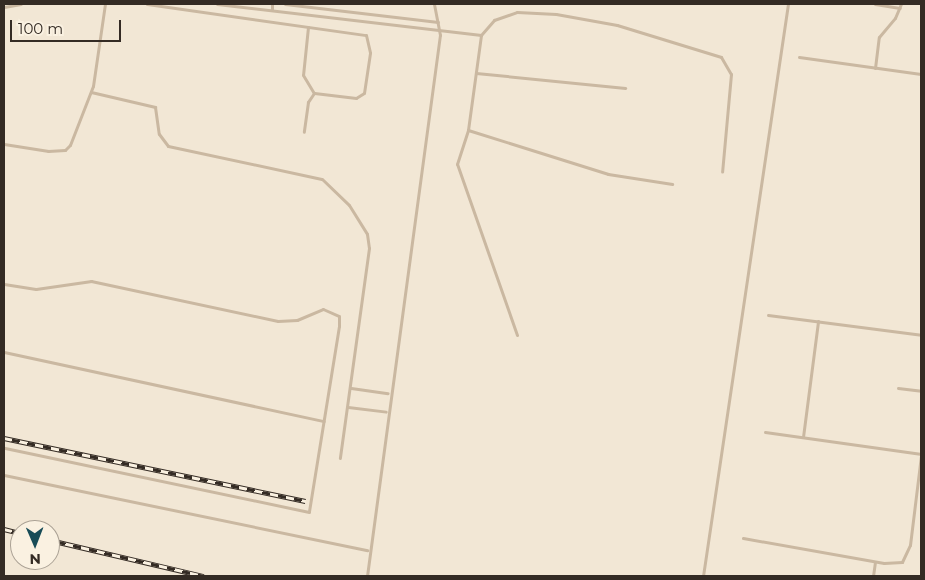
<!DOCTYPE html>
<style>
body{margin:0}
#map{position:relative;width:925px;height:580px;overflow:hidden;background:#f2e7d5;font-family:Montserrat,sans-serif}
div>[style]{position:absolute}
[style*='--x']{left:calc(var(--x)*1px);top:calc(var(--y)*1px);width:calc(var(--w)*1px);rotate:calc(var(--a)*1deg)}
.service>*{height:3px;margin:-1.5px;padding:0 1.5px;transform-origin:1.5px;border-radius:1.5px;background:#cab8a1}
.rail>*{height:4.5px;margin-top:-2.25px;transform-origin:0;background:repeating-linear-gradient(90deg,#faf1e1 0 8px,#342b24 0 16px);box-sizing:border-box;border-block:1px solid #342b24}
span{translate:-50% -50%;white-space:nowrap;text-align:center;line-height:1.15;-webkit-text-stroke:4px #faf1e1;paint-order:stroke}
.frame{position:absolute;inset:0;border:5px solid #342b24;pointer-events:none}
.north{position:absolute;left:10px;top:520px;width:50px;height:50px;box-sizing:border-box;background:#faf1e1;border:1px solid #aba295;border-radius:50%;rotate:179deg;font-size:14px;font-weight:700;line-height:20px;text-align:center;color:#342b24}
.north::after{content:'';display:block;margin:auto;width:18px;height:22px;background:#184c57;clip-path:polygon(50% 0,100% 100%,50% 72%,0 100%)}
.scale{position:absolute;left:10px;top:20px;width:111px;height:22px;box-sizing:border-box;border:2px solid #342b24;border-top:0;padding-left:6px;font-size:15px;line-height:18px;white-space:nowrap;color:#342b24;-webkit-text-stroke:4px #faf1e1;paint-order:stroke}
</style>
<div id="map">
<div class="service">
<div style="--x:147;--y:4;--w:221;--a:8.1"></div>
<div style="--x:366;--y:35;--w:18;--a:77"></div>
<div style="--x:370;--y:53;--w:40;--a:98.5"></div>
<div style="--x:364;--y:93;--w:9;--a:148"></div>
<div style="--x:356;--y:98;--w:42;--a:-173.2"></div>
<div style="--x:314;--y:93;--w:11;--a:124"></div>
<div style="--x:308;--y:102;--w:30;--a:98"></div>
<div style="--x:217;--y:4;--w:266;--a:6.7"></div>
<div style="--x:285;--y:4;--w:154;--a:6.7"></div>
<div style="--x:875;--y:4;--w:25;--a:9"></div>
<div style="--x:4;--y:7;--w:17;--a:-10"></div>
<div style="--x:272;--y:10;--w:6;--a:-90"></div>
<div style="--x:308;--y:27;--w:48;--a:95.9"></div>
<div style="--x:303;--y:75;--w:21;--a:59"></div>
<div style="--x:799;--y:57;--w:123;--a:7.9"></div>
<div style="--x:875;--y:68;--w:31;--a:-83"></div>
<div style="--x:879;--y:37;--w:25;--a:-50"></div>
<div style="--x:895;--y:18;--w:15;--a:-67"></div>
<div style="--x:476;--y:73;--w:150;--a:5.7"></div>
<div style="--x:91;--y:92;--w:66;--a:13.2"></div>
<div style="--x:155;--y:107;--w:27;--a:82"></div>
<div style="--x:159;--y:134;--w:15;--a:53"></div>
<div style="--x:168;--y:146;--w:157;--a:12.1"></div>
<div style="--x:322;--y:179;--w:37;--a:44"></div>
<div style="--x:349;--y:205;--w:34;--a:58"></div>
<div style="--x:367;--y:234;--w:14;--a:82"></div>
<div style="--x:369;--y:248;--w:212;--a:97.9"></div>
<div style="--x:468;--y:130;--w:147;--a:17.4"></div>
<div style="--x:608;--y:174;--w:65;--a:8.9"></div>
<div style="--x:4;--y:144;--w:45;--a:9"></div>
<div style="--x:48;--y:151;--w:17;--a:-3"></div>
<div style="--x:65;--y:150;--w:7;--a:-45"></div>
<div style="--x:70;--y:145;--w:63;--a:-68.7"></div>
<div style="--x:93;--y:86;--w:83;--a:-81.7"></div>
<div style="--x:4;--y:284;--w:32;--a:9"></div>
<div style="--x:36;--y:289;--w:56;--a:-8.3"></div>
<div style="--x:91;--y:281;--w:191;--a:12.1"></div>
<div style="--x:278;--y:321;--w:19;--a:-3"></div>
<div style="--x:297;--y:320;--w:28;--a:-23"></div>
<div style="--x:323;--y:309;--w:17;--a:24"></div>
<div style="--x:339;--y:316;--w:10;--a:90"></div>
<div style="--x:339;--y:326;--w:188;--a:99.2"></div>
<div style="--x:309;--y:512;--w:312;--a:-168.1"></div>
<div style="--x:768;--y:315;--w:154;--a:7.4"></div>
<div style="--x:517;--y:335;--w:181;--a:-109.3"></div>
<div style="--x:457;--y:164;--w:36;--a:-72"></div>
<div style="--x:468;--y:130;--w:96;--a:-82.2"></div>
<div style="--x:481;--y:35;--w:20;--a:-49"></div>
<div style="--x:494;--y:20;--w:24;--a:-19"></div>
<div style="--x:517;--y:12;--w:39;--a:3"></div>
<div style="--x:556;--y:14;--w:62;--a:10.2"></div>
<div style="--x:617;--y:25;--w:109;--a:17.1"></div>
<div style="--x:721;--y:57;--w:20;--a:60"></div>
<div style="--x:731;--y:74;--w:98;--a:95.2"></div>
<div style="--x:4;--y:352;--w:327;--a:12.2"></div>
<div style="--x:351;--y:388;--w:37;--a:8"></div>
<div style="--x:898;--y:388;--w:23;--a:7"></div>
<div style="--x:348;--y:407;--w:38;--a:7"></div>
<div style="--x:765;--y:432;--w:158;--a:8"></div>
<div style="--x:803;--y:437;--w:117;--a:-82.6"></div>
<div style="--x:4;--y:475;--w:371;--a:11.7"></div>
<div style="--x:743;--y:538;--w:143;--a:10.1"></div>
<div style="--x:884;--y:563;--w:18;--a:-3"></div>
<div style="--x:902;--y:562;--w:19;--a:-65"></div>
<div style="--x:910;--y:545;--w:91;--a:-83"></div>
<div style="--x:367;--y:576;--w:546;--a:-82.32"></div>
<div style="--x:440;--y:35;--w:32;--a:-101"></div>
<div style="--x:703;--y:576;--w:578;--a:-81.55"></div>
<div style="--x:873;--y:576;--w:14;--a:-82"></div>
</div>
<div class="rail">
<div style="--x:4;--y:438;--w:308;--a:11.8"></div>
<div style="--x:4;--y:529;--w:16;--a:14"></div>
<div style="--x:50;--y:540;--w:158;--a:13.2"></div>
</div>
<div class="frame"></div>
<div class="north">N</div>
<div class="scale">100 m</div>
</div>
